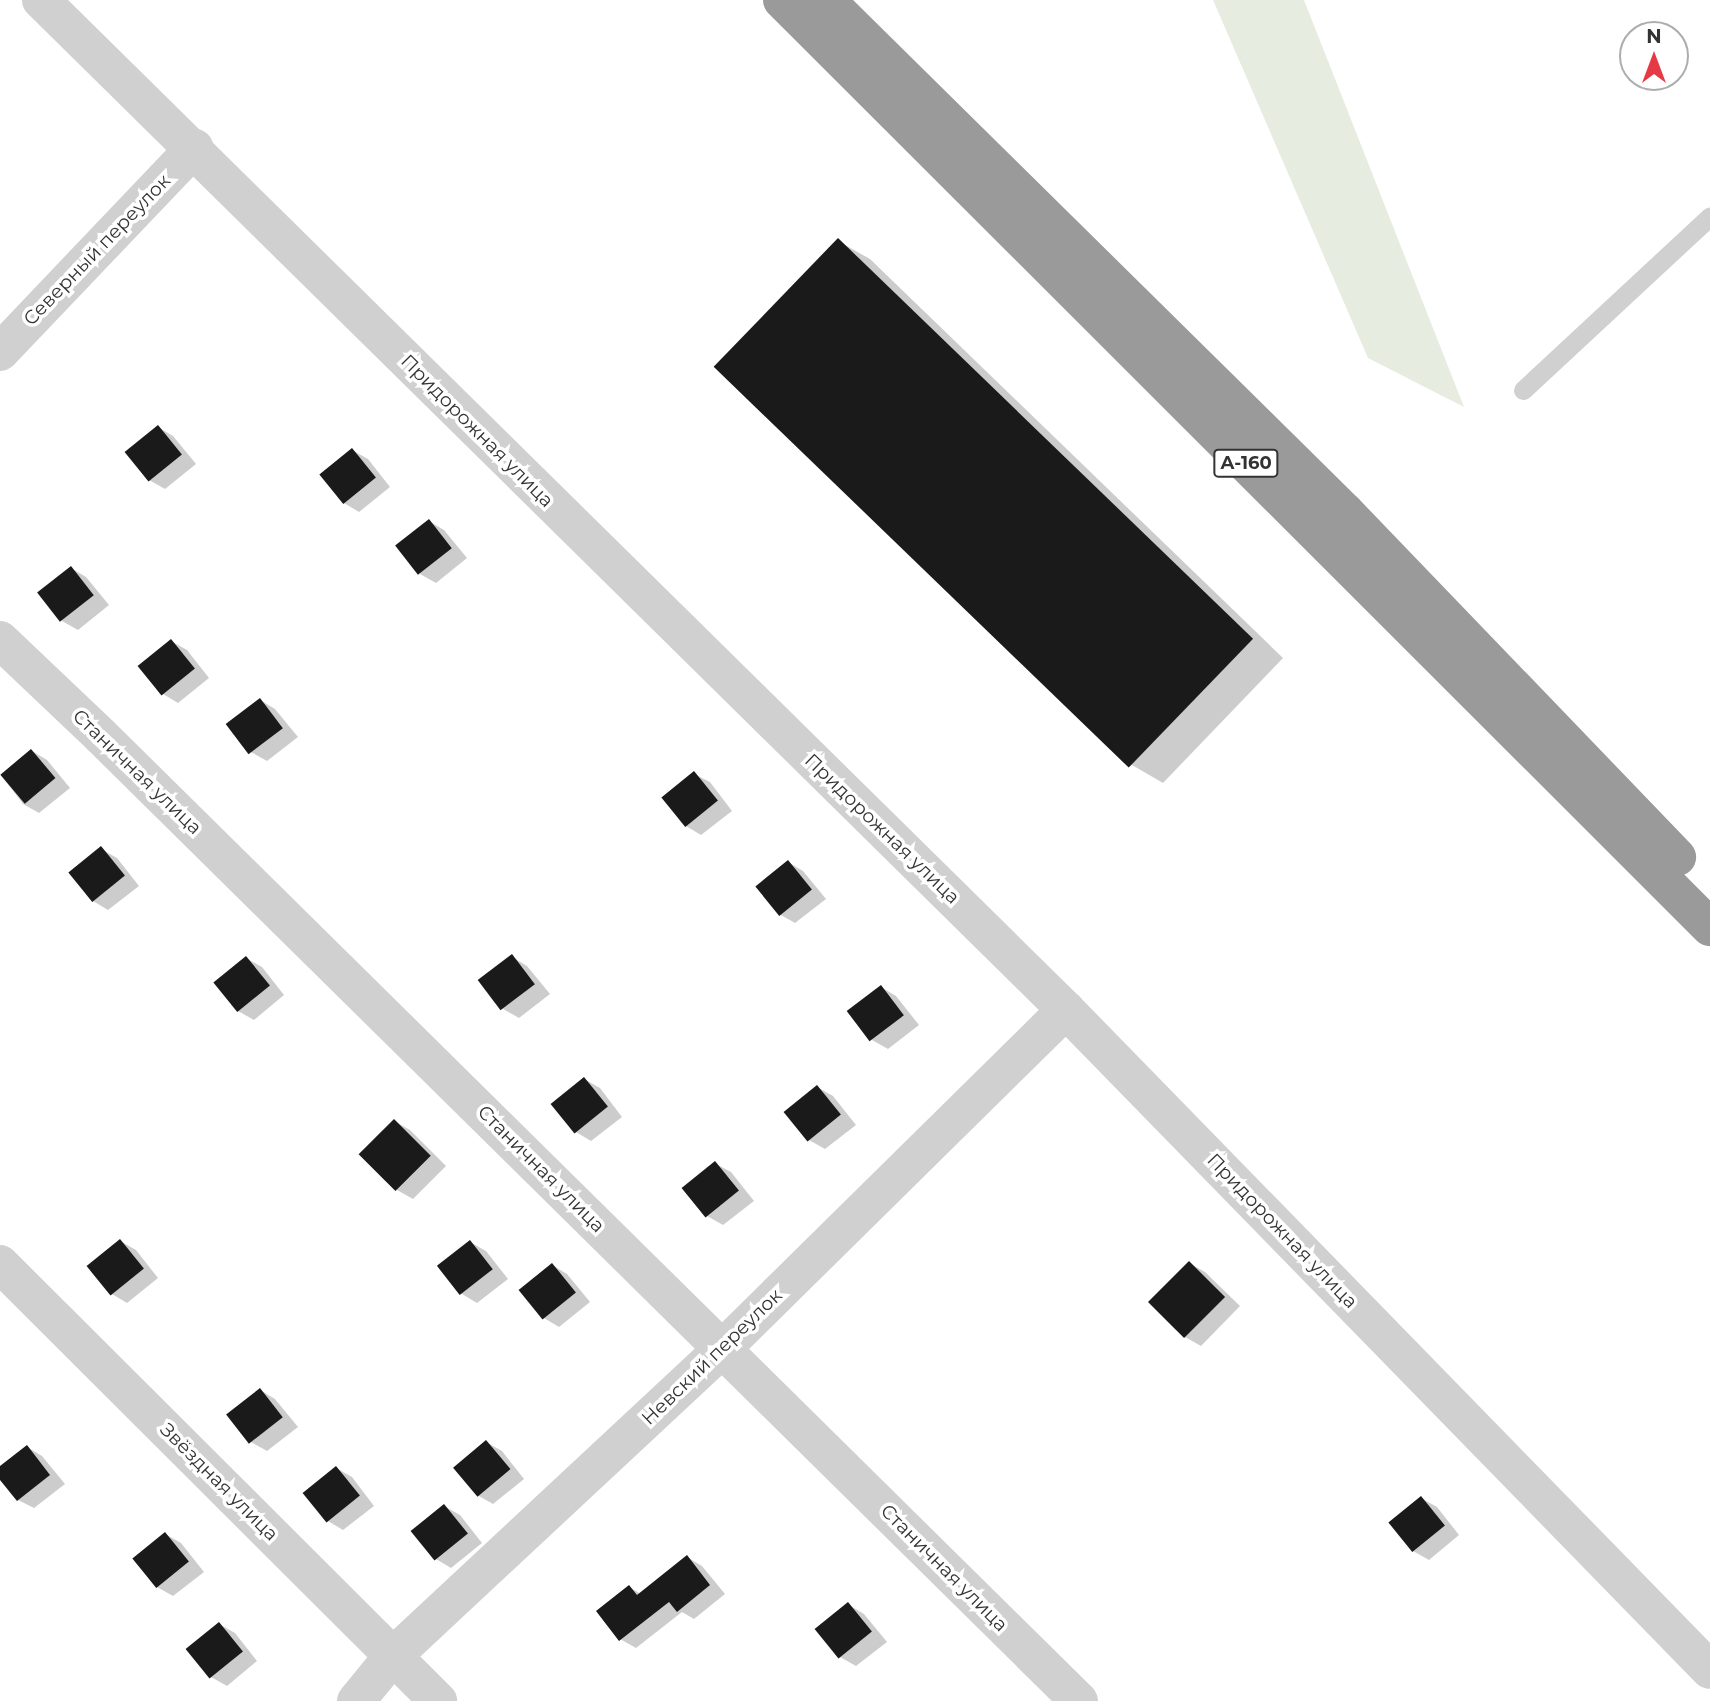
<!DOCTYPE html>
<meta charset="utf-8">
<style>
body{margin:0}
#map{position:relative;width:1710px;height:1701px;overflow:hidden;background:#fff;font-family:Montserrat,sans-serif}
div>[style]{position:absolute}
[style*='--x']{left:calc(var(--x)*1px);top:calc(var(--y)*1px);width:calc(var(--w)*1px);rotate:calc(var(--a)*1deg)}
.green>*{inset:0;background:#e6ecdf}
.shadow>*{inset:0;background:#0003}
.building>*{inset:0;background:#1a1a1a;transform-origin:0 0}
.lane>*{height:19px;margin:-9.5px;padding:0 9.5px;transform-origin:9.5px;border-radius:9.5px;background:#d0d0d0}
.street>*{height:38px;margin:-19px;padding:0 19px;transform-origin:19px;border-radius:19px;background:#d0d0d0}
.highway>*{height:38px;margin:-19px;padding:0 19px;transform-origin:19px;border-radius:19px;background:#9a9a9a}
span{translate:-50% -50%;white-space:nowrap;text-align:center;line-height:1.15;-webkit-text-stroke:7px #fff;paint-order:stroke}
.shield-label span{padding:2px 5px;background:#fff;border:2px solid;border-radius:5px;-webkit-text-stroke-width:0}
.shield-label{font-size:18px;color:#333;font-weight:700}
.street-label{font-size:19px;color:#333}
.north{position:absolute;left:1619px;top:21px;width:70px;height:70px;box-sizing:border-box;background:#fff;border:2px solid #adadad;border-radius:50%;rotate:0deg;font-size:19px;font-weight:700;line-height:28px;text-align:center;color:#333}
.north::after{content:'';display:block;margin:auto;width:24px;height:32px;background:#e63946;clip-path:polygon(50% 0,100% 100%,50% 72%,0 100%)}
</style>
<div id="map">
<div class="green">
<div style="clip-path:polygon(1213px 0,1304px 0,1464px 407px,1368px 358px)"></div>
</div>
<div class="shadow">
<div style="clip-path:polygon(838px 241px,870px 259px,1283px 658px,1163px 783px,1132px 765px)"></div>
<div style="clip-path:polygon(158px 427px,173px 436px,196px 464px,165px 489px,149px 480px,127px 452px)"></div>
<div style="clip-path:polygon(352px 450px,368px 459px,390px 487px,359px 512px,344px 503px)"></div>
<div style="clip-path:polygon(429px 521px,444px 530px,467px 558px,436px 583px,420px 574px)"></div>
<div style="clip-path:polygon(71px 568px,86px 577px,109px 605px,78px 630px,62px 621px)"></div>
<div style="clip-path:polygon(171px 641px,187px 650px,209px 678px,178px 703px,163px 694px,140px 666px)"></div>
<div style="clip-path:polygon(260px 700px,275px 709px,298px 737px,267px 761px,251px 752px)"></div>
<div style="clip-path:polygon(32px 751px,47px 760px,70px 788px,39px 813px,23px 804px,1px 775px)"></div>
<div style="clip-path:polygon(694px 774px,710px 782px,732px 811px,701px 835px,686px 826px)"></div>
<div style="clip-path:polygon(101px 849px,117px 858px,139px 886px,108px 910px,93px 901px)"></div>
<div style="clip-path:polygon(788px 862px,803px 871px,826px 899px,795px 923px,779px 914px)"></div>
<div style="clip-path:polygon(512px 957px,527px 966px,550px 994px,519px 1018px,503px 1009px)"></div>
<div style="clip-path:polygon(246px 958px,262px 967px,284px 995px,254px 1020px,238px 1011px)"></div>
<div style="clip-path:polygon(881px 987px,896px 996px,919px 1025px,888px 1049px,872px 1040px)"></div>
<div style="clip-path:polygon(584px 1079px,600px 1088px,622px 1117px,591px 1141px,576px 1132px)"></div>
<div style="clip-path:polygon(817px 1087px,833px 1096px,856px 1125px,825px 1149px,809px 1140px)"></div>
<div style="clip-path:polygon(394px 1121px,410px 1130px,446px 1166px,413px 1199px,397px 1190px)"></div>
<div style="clip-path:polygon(716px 1164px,731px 1172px,754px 1201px,723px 1225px,707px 1216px)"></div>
<div style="clip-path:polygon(120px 1241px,136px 1250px,158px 1278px,127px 1303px,112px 1294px)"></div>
<div style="clip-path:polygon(470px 1242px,486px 1251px,508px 1279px,477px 1303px,462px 1294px,439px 1266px)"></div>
<div style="clip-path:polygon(1189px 1263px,1205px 1272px,1240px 1306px,1201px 1346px,1185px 1337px)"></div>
<div style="clip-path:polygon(552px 1265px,567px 1274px,590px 1302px,559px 1327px,544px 1318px)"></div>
<div style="clip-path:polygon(260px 1390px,275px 1399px,298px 1427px,267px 1451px,251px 1442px,229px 1414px)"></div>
<div style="clip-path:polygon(486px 1442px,502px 1451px,524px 1479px,493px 1504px,477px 1495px)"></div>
<div style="clip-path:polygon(27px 1447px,42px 1456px,65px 1484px,34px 1508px,18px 1500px,0 1477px,0 1468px)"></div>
<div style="clip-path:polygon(336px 1468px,352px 1477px,374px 1506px,343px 1530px,328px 1521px)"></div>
<div style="clip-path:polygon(1421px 1498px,1437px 1507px,1459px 1535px,1429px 1560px,1413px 1551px)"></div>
<div style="clip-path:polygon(444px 1506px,460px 1515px,482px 1543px,451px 1568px,436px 1559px)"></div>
<div style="clip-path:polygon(165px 1534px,181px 1543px,204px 1572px,173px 1596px,157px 1587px)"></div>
<div style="clip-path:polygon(687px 1557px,702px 1566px,725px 1594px,694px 1619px,682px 1612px,636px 1648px,620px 1639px,629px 1587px,641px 1594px)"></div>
<div style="clip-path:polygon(849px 1605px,864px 1614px,887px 1642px,856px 1666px,840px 1657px)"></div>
<div style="clip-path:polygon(219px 1624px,235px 1633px,257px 1661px,227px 1686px,211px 1677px)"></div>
</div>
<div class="building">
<div style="left:838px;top:238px;width:577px;height:179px;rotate:44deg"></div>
<div style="left:158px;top:425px;width:38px;height:43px;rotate:51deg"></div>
<div style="left:352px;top:448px;width:38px;height:42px;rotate:51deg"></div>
<div style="left:429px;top:519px;width:37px;height:43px;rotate:52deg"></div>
<div style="left:71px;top:566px;width:37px;height:43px;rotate:52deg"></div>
<div style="left:171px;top:639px;width:38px;height:43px;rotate:51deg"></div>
<div style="left:260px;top:698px;width:38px;height:43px;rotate:53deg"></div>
<div style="left:31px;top:749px;width:38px;height:40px;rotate:50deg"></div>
<div style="left:694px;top:771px;width:38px;height:42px;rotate:51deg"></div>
<div style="left:101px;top:846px;width:38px;height:42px;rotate:51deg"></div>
<div style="left:788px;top:860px;width:38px;height:42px;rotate:51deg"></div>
<div style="left:512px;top:954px;width:38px;height:43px;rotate:53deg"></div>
<div style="left:246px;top:956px;width:38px;height:42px;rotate:51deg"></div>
<div style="left:881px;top:985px;width:38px;height:43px;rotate:53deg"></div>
<div style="left:584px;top:1077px;width:38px;height:43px;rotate:51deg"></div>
<div style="left:817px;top:1085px;width:38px;height:43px;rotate:51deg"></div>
<div style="left:394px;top:1119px;width:52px;height:50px;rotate:45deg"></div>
<div style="left:715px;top:1161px;width:38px;height:43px;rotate:51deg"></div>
<div style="left:120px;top:1239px;width:38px;height:43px;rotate:51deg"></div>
<div style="left:470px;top:1240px;width:37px;height:42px;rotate:52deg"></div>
<div style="left:1189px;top:1261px;width:51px;height:58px;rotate:45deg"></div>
<div style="left:552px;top:1263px;width:38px;height:43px;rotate:51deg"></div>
<div style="left:260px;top:1388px;width:37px;height:43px;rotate:52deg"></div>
<div style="left:486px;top:1440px;width:38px;height:43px;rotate:50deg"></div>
<div style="clip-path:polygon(27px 1445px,50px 1475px,17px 1501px,0 1480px,0 1466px)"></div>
<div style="left:336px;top:1466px;width:38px;height:43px;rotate:51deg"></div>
<div style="left:1421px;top:1496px;width:38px;height:42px;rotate:51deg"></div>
<div style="left:444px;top:1504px;width:38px;height:43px;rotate:51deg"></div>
<div style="left:165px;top:1532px;width:38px;height:42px;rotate:51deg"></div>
<div style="clip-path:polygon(687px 1555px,710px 1585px,677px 1612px,669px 1602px,619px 1641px,596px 1611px,629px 1585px,637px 1595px)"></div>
<div style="left:848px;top:1602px;width:38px;height:43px;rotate:51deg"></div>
<div style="left:219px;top:1622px;width:38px;height:43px;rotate:51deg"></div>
</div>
<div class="lane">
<div style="--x:1523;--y:390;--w:255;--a:-42.9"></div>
</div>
<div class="street">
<div style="--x:41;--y:0;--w:1439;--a:44.58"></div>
<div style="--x:1066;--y:1010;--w:922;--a:45.7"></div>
<div style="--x:0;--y:352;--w:282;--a:-46.4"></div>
<div style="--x:0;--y:640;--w:139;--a:43.5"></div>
<div style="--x:101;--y:736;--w:1374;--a:44.62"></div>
<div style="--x:0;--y:1264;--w:619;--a:44.93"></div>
<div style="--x:356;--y:1701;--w:58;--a:-50.6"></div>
<div style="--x:393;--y:1656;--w:450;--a:-43"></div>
<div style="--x:722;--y:1349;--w:483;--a:-44.6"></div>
</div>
<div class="highway">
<div style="--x:782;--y:0;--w:1312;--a:44.97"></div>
<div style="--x:826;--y:0;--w:729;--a:44.61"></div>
<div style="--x:1345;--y:512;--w:479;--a:46.1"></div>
</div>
<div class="shield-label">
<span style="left:1246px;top:463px">А-160</span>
</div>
<div class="street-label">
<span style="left:97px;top:250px;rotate:-46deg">Северный переулок</span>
<span style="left:477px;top:431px;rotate:45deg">Придорожная улица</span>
<span style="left:137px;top:772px;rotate:44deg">Станичная улица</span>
<span style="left:882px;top:829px;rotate:44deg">Придорожная улица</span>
<span style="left:541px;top:1169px;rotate:45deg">Станичная улица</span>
<span style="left:1282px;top:1231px;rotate:46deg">Придорожная улица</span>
<span style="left:712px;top:1357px;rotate:-44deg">Невский переулок</span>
<span style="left:219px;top:1482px;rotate:45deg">Звёздная улица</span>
<span style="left:944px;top:1568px;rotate:45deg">Станичная улица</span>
</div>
<div class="north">N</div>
</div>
